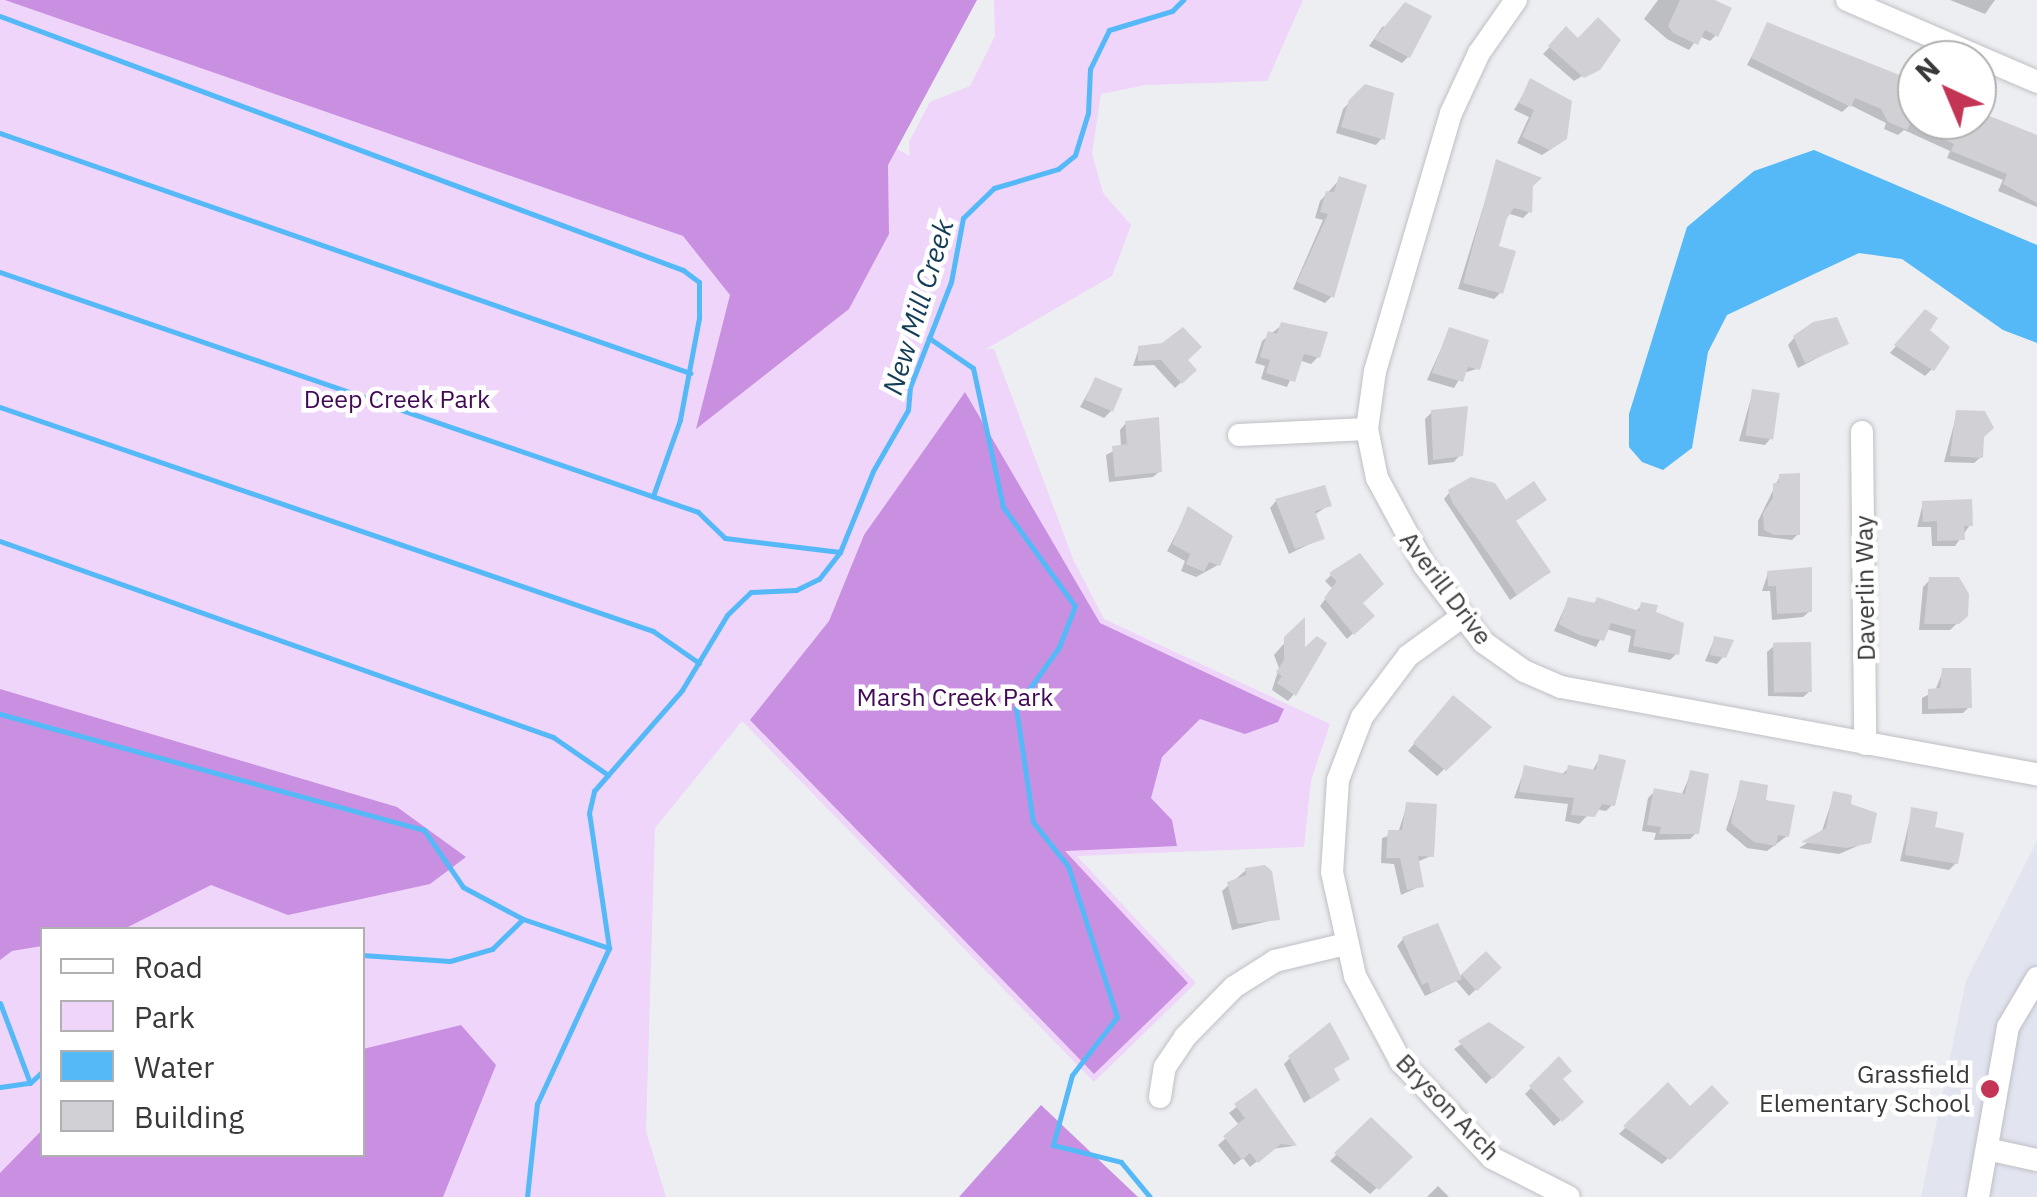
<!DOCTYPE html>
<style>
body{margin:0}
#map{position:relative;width:2037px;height:1197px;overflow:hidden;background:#edeef2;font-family:"IBM Plex Sans",sans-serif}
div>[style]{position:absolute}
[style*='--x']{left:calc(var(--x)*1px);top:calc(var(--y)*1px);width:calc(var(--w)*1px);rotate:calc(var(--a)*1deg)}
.built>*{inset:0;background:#e2e4f0}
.green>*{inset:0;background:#eed5f9}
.forest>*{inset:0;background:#c990e2}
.water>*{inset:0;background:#55b8f7}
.shadow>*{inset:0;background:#0003}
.stream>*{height:5px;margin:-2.5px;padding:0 2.5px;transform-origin:2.5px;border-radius:2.5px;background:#55b8f7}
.building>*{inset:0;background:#d1d0d5;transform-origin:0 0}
.roads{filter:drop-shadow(0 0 2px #bfc0c4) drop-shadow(0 0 2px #bfc0c4)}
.minor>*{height:22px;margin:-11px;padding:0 11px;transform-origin:11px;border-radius:11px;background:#fff}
.dots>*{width:28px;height:28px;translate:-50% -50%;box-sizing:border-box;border:5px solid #fff;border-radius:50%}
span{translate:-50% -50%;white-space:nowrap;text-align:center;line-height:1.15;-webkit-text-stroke:9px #fff;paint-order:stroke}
.park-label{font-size:25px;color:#420a55}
.street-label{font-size:25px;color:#39393b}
.poi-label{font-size:25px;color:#39393b}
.right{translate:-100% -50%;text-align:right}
.water-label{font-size:28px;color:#133d56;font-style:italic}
.legend{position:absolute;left:40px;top:927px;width:325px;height:230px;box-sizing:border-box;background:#fff;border:2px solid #b0b0b1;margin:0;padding:12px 18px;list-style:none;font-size:30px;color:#39393b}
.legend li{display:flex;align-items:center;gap:20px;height:50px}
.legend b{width:50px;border:2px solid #b0b0b1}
.north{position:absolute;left:1897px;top:40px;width:100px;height:100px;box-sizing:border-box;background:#fff;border:2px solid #b0b0b1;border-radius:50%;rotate:316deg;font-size:28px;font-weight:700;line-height:40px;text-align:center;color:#39393b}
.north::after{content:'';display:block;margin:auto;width:35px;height:45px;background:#c43455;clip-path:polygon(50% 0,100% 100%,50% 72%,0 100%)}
</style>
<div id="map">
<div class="built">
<div style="clip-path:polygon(2037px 841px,2037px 1197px,1921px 1197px,1966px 981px)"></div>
</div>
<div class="green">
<div style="clip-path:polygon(evenodd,0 0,849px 0,820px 108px,910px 156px,909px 142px,930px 102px,970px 86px,995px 36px,994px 0,1303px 0,1267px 81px,1146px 85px,1101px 94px,1092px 153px,1103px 193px,1131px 225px,1112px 276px,986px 349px,994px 349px,1073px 559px,1104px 619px,1330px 724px,1311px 780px,1304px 847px,1077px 856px,1196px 983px,1094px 1082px,742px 721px,655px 828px,646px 1131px,666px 1197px,0 1197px,0 0,42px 930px,362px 930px,362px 1154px,42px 1154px,42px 930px)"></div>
</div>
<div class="forest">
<div style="clip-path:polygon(5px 0,977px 0,888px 165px,889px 234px,849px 309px,696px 429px,730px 295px,683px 236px)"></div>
<div style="clip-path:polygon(965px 392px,1100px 623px,1284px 709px,1278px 722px,1245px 734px,1200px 719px,1162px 757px,1151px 798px,1172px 820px,1177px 846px,1065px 851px,1188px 983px,1094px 1074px,750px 720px,829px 621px,864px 535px)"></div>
<div style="clip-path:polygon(0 689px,397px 807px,466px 857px,430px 884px,288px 915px,211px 885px,124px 929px,42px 930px,42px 946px,12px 951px,0 960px)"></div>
<div style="clip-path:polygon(461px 1025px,496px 1065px,443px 1197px,0 1197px,0 1173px,42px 1130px,42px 1154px,362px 1154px,363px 1049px)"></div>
<div style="clip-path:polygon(1041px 1105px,1138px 1197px,959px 1197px)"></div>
</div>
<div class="water">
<div style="clip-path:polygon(1814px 150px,2037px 245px,2037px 343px,2003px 330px,1902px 259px,1859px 253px,1727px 315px,1708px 352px,1692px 448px,1663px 470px,1642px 462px,1629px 447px,1629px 414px,1687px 227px,1754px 171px)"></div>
</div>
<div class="shadow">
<div style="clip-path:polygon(1658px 0,1708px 0,1716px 35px,1710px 41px,1699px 36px,1689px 50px,1667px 39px,1644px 19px)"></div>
<div style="clip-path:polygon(1950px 0,1995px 0,1985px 14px)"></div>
<div style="clip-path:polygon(1768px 25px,1917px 88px,1917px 120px,1977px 120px,1977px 113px,2037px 138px,2037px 207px,1998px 191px,2003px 180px,1947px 158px,1950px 151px,1904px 130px,1898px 135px,1884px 129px,1886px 123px,1850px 105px,1842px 112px,1747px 65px)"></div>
<div style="clip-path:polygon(1383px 26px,1408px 57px,1402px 63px,1369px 46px)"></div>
<div style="clip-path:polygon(1566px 30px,1602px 64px,1574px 81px,1543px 54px)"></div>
<div style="clip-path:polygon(1531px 81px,1557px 145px,1542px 155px,1517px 143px,1529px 117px,1514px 110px)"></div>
<div style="clip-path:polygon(1365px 87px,1382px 138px,1376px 145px,1336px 133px,1343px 109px)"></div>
<div style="clip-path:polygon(1497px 162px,1530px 186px,1529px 212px,1523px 218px,1507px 213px,1496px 247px,1501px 292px,1494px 299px,1458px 289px)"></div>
<div style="clip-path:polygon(1340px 179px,1332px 296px,1325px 303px,1293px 289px,1323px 220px,1315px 218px,1320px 201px)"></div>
<div style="clip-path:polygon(1919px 319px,1927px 330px,1932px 369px,1925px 376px,1890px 353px)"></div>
<div style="clip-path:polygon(1282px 325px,1318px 357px,1311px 364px,1299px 360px,1287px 387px,1261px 379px,1265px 366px,1255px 363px,1262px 341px)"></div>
<div style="clip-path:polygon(1450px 329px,1477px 369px,1463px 373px,1454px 388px,1427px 380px)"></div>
<div style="clip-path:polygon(1794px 338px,1846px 343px,1798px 368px,1788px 345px)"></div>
<div style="clip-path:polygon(1139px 348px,1185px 360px,1194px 370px,1175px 388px,1154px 365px,1133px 366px)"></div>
<div style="clip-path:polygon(1095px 380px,1111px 411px,1104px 418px,1080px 407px)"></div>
<div style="clip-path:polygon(1753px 391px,1771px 438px,1765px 445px,1739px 441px)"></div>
<div style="clip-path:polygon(1432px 412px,1460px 455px,1454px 462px,1428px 465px,1425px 419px)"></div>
<div style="clip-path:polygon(1957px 413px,1981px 457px,1974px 463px,1944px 462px)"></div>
<div style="clip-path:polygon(1126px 423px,1160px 471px,1153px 477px,1109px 482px,1106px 455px,1121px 447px,1120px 430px)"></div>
<div style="clip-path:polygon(1780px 476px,1798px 534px,1792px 540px,1758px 536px,1758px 521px)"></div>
<div style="clip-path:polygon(1450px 492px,1505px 504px,1541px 578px,1510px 600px,1444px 499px)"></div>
<div style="clip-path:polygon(1276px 501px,1329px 505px,1314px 515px,1322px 538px,1289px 554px,1270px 508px)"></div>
<div style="clip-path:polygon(1923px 503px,1970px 525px,1955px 546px,1932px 546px,1931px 527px,1917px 527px)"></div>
<div style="clip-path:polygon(1189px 509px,1218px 565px,1196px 577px,1181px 571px,1185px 561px,1167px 551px)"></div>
<div style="clip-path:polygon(1768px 573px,1810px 611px,1803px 617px,1772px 620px,1770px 591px,1762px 591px)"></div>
<div style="clip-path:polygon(1331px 575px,1371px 616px,1347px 639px,1320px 606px,1333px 589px,1325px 581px)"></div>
<div style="clip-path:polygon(1930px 580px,1966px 615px,1950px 630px,1919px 630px,1923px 587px)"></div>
<div style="clip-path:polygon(1598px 599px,1635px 612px,1642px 605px,1676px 654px,1670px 660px,1628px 652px,1631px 636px,1606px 629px,1596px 647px,1554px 631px,1568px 600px,1592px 605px)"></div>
<div style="clip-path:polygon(1302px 623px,1294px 694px,1288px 701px,1272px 690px,1279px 668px,1274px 655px)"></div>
<div style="clip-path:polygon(1715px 638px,1723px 657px,1717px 664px,1705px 661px)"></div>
<div style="clip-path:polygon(1774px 646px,1810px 691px,1803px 697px,1768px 696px,1767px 652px)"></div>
<div style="clip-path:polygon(1943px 671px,1969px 707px,1963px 713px,1922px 714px,1922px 698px,1935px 691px)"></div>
<div style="clip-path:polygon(1447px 705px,1488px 727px,1437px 776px,1408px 751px)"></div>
<div style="clip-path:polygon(1600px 757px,1612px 805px,1606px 811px,1594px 809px,1579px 824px,1565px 821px,1568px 804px,1514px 798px,1525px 768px,1561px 775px,1569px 768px,1592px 772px)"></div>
<div style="clip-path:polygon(1691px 773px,1696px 833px,1690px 839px,1654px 840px,1656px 833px,1642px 831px,1648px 798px,1655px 791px,1681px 796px)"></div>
<div style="clip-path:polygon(1741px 783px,1787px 836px,1767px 851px,1747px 848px,1726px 830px)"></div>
<div style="clip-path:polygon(1834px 794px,1869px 841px,1839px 854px,1799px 848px,1821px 834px)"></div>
<div style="clip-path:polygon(1407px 805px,1431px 856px,1417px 862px,1421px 886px,1401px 895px,1394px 864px,1381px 863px,1382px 838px,1398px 833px)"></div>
<div style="clip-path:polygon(1912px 810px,1956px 863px,1949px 870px,1900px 861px)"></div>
<div style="clip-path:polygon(1246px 870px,1277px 919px,1232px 930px,1222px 891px)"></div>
<div style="clip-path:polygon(1403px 939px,1458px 978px,1486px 954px,1498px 968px,1469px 996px,1456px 981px,1425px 996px,1397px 946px)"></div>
<div style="clip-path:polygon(1489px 1025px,1521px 1047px,1486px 1084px,1454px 1049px)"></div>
<div style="clip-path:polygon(1290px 1058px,1332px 1070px,1337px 1080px,1304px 1103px,1284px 1064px)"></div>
<div style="clip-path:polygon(1559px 1060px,1560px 1079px,1581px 1102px,1554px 1126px,1525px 1094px)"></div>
<div style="clip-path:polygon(1668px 1086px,1690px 1109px,1726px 1103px,1662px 1164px,1619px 1134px)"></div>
<div style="clip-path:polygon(1255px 1092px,1293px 1146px,1272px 1149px,1250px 1167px,1243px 1158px,1234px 1165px,1218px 1145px,1240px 1126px,1229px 1113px)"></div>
<div style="clip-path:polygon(1371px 1120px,1410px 1157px,1370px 1194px,1330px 1161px)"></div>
<div style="clip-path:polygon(1438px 1186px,1449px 1197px,1427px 1197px)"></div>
</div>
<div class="stream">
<div style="--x:0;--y:16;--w:729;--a:20.4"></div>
<div style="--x:683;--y:270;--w:20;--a:37"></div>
<div style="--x:699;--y:282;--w:36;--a:90"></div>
<div style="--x:699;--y:318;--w:104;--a:100.6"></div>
<div style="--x:680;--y:420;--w:81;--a:109.6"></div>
<div style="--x:0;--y:133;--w:731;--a:19.18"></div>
<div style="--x:0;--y:272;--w:738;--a:18.97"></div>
<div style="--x:698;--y:512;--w:37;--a:44"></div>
<div style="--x:725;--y:538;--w:116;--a:6.9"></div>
<div style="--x:929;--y:338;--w:53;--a:34.3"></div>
<div style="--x:973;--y:368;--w:142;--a:77.8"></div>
<div style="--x:1003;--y:507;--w:122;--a:54"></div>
<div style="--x:1075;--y:606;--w:44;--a:111.3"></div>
<div style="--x:1059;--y:647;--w:75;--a:125.2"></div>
<div style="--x:1016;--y:708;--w:115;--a:81.5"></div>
<div style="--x:1033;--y:822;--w:56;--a:51.5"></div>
<div style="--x:1068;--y:866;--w:159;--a:72"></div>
<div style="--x:1117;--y:1017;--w:73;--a:127.8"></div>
<div style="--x:1072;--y:1075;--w:73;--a:105.2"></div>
<div style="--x:1053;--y:1145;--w:70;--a:14"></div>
<div style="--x:1121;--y:1162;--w:45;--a:50.4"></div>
<div style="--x:0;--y:407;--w:690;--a:18.93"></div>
<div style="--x:653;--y:631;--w:56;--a:34.8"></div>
<div style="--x:0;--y:541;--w:587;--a:19.52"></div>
<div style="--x:553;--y:737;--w:67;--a:34.6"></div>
<div style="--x:0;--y:714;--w:440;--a:15.3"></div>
<div style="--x:424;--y:830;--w:69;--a:55.6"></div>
<div style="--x:463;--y:887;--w:68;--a:28.1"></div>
<div style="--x:362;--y:955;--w:88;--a:3.9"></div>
<div style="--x:450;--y:961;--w:44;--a:-15.9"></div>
<div style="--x:492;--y:949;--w:43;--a:-44.1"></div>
<div style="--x:523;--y:919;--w:91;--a:18.6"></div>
<div style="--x:0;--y:1003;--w:85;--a:69.4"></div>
<div style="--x:0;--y:1087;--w:30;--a:-8"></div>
<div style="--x:30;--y:1083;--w:16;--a:-43"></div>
<div style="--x:527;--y:1197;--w:94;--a:-83.9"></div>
<div style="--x:537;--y:1104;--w:172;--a:-65.2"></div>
<div style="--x:609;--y:948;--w:136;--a:-98.4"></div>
<div style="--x:589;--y:813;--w:23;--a:-77"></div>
<div style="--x:594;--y:791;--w:134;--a:-48.9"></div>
<div style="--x:682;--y:690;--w:87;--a:-59"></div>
<div style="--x:727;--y:615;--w:33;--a:-44"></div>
<div style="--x:751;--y:592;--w:45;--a:-2.5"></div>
<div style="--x:796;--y:590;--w:25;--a:-26"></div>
<div style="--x:819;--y:579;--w:34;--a:-52"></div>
<div style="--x:840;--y:552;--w:87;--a:-67.8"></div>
<div style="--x:873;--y:471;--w:70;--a:-60.2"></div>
<div style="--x:908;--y:410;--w:23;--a:-85"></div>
<div style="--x:910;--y:387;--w:113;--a:-68.7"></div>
<div style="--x:951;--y:282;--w:65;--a:-79.4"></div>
<div style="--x:963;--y:218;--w:43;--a:-44.1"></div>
<div style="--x:994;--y:188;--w:67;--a:-16.5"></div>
<div style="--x:1058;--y:169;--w:22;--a:-39"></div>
<div style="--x:1075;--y:155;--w:44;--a:-72.8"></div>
<div style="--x:1088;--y:113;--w:44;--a:-87.4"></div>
<div style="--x:1090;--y:69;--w:43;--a:-64"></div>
<div style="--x:1109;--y:30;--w:66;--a:-16.8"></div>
<div style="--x:1172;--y:11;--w:16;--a:-45"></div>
</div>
<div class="building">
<div style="clip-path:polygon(1680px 0,1715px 0,1732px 8px,1718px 37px,1705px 30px,1698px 45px,1673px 33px,1668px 26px)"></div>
<div style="clip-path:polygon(1405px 2px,1432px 16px,1410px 58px,1374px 39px)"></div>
<div style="clip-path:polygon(1598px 17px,1621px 40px,1600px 70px,1584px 78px,1548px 46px,1566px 26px,1578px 38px)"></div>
<div style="clip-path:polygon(1767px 22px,1917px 82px,1917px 120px,1977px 120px,1977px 111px,2037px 135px,2037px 203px,2003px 184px,2007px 174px,1951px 151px,1954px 144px,1910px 124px,1907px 130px,1888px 122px,1881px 109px,1855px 98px,1851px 107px,1751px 58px)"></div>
<div style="clip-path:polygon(1530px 78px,1572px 101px,1567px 139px,1550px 150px,1522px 137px,1534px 110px,1519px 103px)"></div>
<div style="clip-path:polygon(1365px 84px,1394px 93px,1385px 140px,1341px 127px,1349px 100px)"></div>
<div style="clip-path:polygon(1496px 159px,1542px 178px,1533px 186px,1532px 213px,1514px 208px,1507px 218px,1499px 246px,1516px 251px,1503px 294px,1463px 283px)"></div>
<div style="clip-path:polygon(1339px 176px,1367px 185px,1334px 298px,1297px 282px,1328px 214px,1320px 212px,1326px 191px,1334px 192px)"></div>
<div style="clip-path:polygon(1925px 309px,1938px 318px,1930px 330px,1950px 347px,1934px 371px,1894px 345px)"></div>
<div style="clip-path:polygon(1837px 317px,1849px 344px,1805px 363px,1793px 336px,1813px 322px)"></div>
<div style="clip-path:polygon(1281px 322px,1328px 332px,1320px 358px,1304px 354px,1295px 382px,1266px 373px,1270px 360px,1260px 357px,1268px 331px,1277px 334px)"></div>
<div style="clip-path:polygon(1183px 327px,1202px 347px,1188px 360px,1197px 370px,1182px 384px,1161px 360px,1138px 361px,1138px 346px,1162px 343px)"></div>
<div style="clip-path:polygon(1449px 327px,1489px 340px,1480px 370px,1468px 367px,1463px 382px,1432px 373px)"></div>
<div style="left:1095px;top:377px;width:30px;height:25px;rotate:23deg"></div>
<div style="left:1752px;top:389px;width:28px;height:47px;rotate:8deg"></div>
<div style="clip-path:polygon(1468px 406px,1463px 456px,1433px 460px,1431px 410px)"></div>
<div style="clip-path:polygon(1956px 410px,1985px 411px,1994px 428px,1984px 437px,1983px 458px,1950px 456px)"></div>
<div style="clip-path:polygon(1159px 417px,1162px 472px,1115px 477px,1112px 446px,1127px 444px,1125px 421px)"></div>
<div style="clip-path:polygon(1800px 473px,1800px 535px,1774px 535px,1764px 530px,1763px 513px,1773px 498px,1773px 483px,1779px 483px,1779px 474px)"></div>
<div style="clip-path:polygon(1471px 477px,1495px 483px,1506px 500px,1534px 481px,1547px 500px,1516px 521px,1551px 572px,1517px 595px,1452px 502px,1448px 490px)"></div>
<div style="clip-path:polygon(1325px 485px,1332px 506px,1315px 511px,1325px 539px,1295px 549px,1275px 499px)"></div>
<div style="clip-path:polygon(1972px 499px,1973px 526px,1964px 526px,1965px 540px,1937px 541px,1937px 521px,1923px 522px,1922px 501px)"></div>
<div style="clip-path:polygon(1188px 506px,1233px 536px,1220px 566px,1209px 562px,1204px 572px,1186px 564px,1190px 554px,1172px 544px)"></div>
<div style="clip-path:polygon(1360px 553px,1384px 584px,1363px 603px,1375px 616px,1354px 635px,1324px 598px,1337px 581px,1329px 573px)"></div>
<div style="clip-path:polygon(1812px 567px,1812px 612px,1777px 614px,1776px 586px,1768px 586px,1767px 571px)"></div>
<div style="clip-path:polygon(1929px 577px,1959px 577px,1969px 594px,1968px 616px,1959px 624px,1924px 624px)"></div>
<div style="clip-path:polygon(1568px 597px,1595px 603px,1597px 597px,1639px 611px,1641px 602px,1658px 605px,1656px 612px,1684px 623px,1679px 655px,1633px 646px,1636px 630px,1611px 623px,1604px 641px,1579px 635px,1559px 624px)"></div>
<div style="clip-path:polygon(1305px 617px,1305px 647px,1317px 636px,1327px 643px,1296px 696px,1277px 683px,1282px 676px,1276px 672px,1284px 660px,1284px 637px)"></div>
<div style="clip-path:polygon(1714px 636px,1734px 640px,1726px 658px,1710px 655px)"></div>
<div style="left:1811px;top:642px;width:50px;height:38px;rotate:89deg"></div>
<div style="clip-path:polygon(1942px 668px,1971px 668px,1972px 708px,1928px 709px,1928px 689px,1940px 688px)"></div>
<div style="clip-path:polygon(1453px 695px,1492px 727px,1446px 771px,1413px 743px)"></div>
<div style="clip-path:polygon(1599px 754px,1626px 760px,1615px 806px,1602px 804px,1595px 817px,1571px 815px,1574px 798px,1519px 792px,1524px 765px,1566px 774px,1568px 765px,1596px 770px)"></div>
<div style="clip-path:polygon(1690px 770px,1709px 774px,1699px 834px,1659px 834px,1661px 827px,1647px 825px,1654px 788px,1685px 794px)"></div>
<div style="clip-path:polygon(1740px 780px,1768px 785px,1766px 800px,1795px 805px,1789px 837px,1778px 835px,1776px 846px,1754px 842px,1731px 823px)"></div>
<div style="clip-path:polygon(1833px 791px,1852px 795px,1851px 804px,1877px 813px,1871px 843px,1847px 848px,1801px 842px,1826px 828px)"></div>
<div style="clip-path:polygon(1406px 802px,1437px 804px,1434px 857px,1418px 856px,1424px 887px,1407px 890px,1400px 858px,1386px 858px,1388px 830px,1402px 830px)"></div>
<div style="clip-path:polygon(1911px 807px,1938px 812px,1935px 827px,1964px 833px,1958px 864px,1905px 855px)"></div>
<div style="clip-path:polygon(1265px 865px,1272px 871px,1280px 920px,1238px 924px,1227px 882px,1246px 875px,1245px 868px)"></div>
<div style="clip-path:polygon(1438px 923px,1462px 979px,1431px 992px,1428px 982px,1422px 985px,1402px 937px)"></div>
<div style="left:1486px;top:951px;width:23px;height:34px;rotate:47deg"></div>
<div style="clip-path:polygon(1330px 1022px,1350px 1059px,1334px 1069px,1340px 1080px,1311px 1099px,1288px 1056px)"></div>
<div style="clip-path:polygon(1489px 1022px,1525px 1047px,1493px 1079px,1458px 1041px)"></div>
<div style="clip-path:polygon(1559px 1056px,1572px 1071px,1563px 1079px,1584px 1102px,1562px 1122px,1529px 1086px)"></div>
<div style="clip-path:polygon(1668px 1082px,1690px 1106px,1712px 1085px,1729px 1103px,1670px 1160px,1623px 1126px)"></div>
<div style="clip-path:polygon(1256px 1088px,1297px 1146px,1281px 1144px,1258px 1163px,1250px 1153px,1242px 1160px,1223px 1136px,1245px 1118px,1234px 1104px)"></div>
<div style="clip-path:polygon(1371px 1117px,1413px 1157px,1379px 1190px,1334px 1153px)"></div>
</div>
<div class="roads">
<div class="minor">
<div style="--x:1516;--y:0;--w:65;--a:124.9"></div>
<div style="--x:1479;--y:53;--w:66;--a:115"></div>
<div style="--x:1451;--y:113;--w:269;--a:106.4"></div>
<div style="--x:1375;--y:371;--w:59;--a:97.9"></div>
<div style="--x:1367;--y:429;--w:50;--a:78.5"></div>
<div style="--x:1377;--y:478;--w:99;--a:61.6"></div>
<div style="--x:1424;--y:565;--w:97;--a:52.5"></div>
<div style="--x:1483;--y:642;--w:50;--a:35.3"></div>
<div style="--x:1524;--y:671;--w:40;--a:23.4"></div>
<div style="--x:1561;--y:687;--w:484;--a:10.4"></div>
<div style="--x:1847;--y:0;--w:207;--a:23.3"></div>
<div style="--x:1862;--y:432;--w:312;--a:89.4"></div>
<div style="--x:1239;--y:435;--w:128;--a:-2.7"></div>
<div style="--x:1463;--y:616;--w:68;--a:144"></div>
<div style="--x:1408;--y:656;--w:76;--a:127"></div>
<div style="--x:1362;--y:717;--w:67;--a:110.9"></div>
<div style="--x:1338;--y:780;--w:92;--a:93.7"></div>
<div style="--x:1332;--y:872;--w:107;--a:77.5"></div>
<div style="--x:1355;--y:976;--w:98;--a:61.9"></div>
<div style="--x:1401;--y:1062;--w:132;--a:46.5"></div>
<div style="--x:1492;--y:1158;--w:86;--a:26.9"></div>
<div style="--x:1160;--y:1097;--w:30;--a:-81"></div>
<div style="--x:1165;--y:1067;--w:36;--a:-56"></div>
<div style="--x:1185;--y:1037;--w:70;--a:-45.6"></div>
<div style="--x:1234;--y:987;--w:49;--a:-32.4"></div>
<div style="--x:1275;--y:961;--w:73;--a:-13.5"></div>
<div style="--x:1987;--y:1149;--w:51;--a:12.4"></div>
<div style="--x:1978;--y:1197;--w:173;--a:-80"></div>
<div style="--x:2008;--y:1027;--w:57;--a:-59.4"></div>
</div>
</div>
<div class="dots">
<div style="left:1990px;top:1089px;background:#c43455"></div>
</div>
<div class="park-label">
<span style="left:397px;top:399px">Deep Creek Park</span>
<span style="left:955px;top:697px">Marsh Creek Park</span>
</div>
<div class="street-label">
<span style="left:1446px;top:588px;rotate:53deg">Averill Drive</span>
<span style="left:1865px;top:588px;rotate:-91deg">Daverlin Way</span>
<span style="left:1448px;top:1107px;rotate:46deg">Bryson Arch</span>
</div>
<div class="poi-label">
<span class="right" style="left:1970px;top:1089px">Grassfield<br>Elementary School</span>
</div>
<div class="water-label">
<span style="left:918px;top:307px;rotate:-73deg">New Mill Creek</span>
</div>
<ul class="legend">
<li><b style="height:12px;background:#fff"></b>Road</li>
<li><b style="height:28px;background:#eed5f9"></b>Park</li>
<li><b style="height:28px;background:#55b8f7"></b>Water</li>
<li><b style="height:28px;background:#d1d0d5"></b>Building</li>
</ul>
<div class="north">N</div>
</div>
